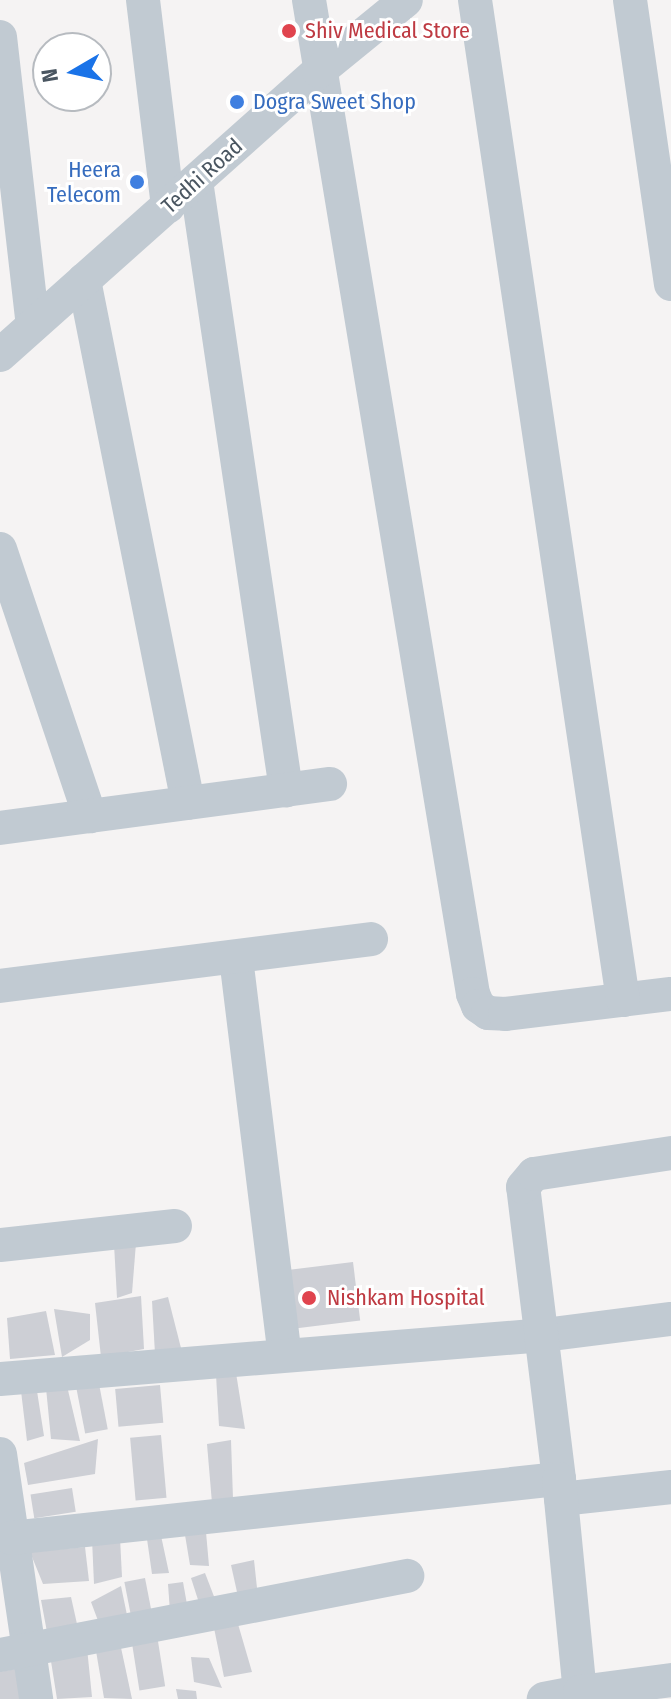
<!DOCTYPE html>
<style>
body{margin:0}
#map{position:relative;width:671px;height:1699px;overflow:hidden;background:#f5f3f3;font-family:"Fira Sans Condensed",sans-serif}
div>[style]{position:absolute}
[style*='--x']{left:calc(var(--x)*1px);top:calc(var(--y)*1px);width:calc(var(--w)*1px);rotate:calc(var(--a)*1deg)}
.building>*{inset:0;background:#cdcfd5;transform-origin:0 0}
.minor>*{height:34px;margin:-17px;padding:0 17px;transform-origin:17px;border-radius:17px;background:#c1cad2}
.dots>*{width:22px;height:22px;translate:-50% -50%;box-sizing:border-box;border:4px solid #fff;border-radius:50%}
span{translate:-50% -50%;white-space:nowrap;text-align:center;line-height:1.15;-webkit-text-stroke:6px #fff;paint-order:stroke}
.health-label{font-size:22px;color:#be3a42}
.left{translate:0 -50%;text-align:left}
.shop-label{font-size:22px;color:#366cbe}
.right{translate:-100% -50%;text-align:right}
.street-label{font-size:22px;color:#4a5661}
.north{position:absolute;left:32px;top:32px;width:80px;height:80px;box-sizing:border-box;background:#fff;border:2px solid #b7bbc0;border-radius:50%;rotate:261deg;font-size:22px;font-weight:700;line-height:32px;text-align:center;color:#4a5661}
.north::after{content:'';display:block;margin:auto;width:28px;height:36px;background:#1a73e8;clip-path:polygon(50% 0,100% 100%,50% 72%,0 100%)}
</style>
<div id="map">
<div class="building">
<div style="clip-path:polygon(136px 1243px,132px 1293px,117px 1298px,114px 1244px)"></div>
<div style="left:353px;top:1262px;width:59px;height:74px;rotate:83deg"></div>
<div style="clip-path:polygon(141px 1296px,144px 1349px,101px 1357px,95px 1303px)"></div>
<div style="clip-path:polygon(168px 1297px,182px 1352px,155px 1354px,152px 1301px)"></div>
<div style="clip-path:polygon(54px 1309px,90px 1314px,90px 1340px,62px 1357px)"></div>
<div style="clip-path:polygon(46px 1311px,55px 1355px,10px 1359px,7px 1318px)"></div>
<div style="clip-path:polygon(236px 1373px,245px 1429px,219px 1426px,216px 1375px)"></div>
<div style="left:99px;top:1384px;width:46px;height:23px;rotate:79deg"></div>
<div style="left:160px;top:1385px;width:38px;height:45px;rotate:85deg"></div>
<div style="clip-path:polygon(67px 1386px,80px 1441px,51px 1439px,46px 1388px)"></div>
<div style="clip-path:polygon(21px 1391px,37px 1391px,44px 1436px,27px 1441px)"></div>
<div style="left:161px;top:1435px;width:63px;height:31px;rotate:85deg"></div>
<div style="clip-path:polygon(98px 1439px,95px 1474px,28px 1485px,24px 1463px)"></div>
<div style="clip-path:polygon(231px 1440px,233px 1499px,212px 1503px,207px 1444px)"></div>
<div style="left:72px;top:1488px;width:24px;height:42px;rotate:81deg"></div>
<div style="clip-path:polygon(160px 1531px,169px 1573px,152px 1574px,146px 1532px)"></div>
<div style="clip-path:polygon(206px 1532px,209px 1566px,190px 1565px,185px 1535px)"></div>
<div style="clip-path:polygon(120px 1538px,122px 1577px,94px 1584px,92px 1539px)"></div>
<div style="clip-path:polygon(85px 1547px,89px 1581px,43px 1584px,30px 1552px)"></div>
<div style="clip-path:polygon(254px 1560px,257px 1588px,239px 1601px,231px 1565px)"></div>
<div style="clip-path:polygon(205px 1573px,215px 1599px,200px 1606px,191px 1578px)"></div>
<div style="left:145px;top:1578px;width:36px;height:21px;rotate:79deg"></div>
<div style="clip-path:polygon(183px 1582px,188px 1610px,170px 1612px,168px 1584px)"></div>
<div style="clip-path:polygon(121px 1586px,127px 1615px,100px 1626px,91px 1602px)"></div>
<div style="clip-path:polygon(71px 1597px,77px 1624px,47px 1632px,41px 1600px)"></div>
<div style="clip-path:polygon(238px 1624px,252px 1672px,224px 1677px,214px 1628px)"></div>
<div style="left:157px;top:1635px;width:52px;height:26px;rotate:81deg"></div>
<div style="clip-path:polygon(120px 1643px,132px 1699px,104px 1698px,95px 1645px)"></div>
<div style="clip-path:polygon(87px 1648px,92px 1697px,57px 1699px,50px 1655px)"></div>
<div style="clip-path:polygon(191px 1657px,209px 1658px,222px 1688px,194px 1682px)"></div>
<div style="clip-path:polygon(19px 1668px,22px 1699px,0 1699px,0 1672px)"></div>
<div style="clip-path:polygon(176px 1689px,196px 1691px,197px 1699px,178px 1699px)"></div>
</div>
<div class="minor">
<div style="--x:143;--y:0;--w:208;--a:83.1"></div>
<div style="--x:309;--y:0;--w:1007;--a:80.63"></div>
<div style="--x:473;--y:994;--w:13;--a:67"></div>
<div style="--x:478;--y:1006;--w:12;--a:35"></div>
<div style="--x:488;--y:1013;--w:17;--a:3"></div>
<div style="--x:505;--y:1014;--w:167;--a:-6.9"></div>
<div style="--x:475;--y:0;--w:1011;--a:81.58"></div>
<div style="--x:630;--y:0;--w:287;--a:81.8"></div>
<div style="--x:0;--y:37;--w:290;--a:83.5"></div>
<div style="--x:196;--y:181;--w:616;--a:81.59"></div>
<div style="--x:84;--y:280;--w:533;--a:78.75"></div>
<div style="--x:0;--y:355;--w:427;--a:-41.7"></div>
<div style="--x:319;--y:71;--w:112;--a:-39.2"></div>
<div style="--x:0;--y:549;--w:282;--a:71.4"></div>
<div style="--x:0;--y:828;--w:333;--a:-7.6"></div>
<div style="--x:236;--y:958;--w:400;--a:83"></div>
<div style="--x:0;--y:986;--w:374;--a:-7.2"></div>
<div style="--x:0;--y:1245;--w:176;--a:-6.2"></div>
<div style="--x:0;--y:1379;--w:546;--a:-4.62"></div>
<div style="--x:544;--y:1335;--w:128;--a:-7.2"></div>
<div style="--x:0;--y:1454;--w:248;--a:81.6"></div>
<div style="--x:559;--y:1479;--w:294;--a:-97"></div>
<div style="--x:523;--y:1187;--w:17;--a:-50"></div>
<div style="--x:534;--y:1174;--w:139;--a:-8.7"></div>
<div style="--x:561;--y:1499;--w:111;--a:-6.2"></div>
<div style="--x:11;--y:1538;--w:551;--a:-6.15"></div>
<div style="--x:559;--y:1479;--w:214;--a:84.4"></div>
<div style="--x:580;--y:1692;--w:37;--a:169"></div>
<div style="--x:0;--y:1655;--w:415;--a:-11"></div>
<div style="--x:581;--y:1699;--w:7;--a:-98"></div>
<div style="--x:580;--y:1692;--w:92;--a:-7.5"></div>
</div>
<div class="dots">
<div style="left:289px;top:31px;background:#e0444e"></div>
<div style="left:237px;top:102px;background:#3f7fe0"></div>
<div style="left:137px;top:182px;background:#3f7fe0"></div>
<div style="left:309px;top:1298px;background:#e0444e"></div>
</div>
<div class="health-label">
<span class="left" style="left:305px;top:31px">Shiv Medical Store</span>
<span class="left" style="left:327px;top:1298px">Nishkam Hospital</span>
</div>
<div class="shop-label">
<span class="left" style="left:253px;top:102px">Dogra Sweet Shop</span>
<span class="right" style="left:121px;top:182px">Heera<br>Telecom</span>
</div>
<div class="street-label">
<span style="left:202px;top:176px;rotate:-42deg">Tedhi Road</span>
</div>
<div class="north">N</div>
</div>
